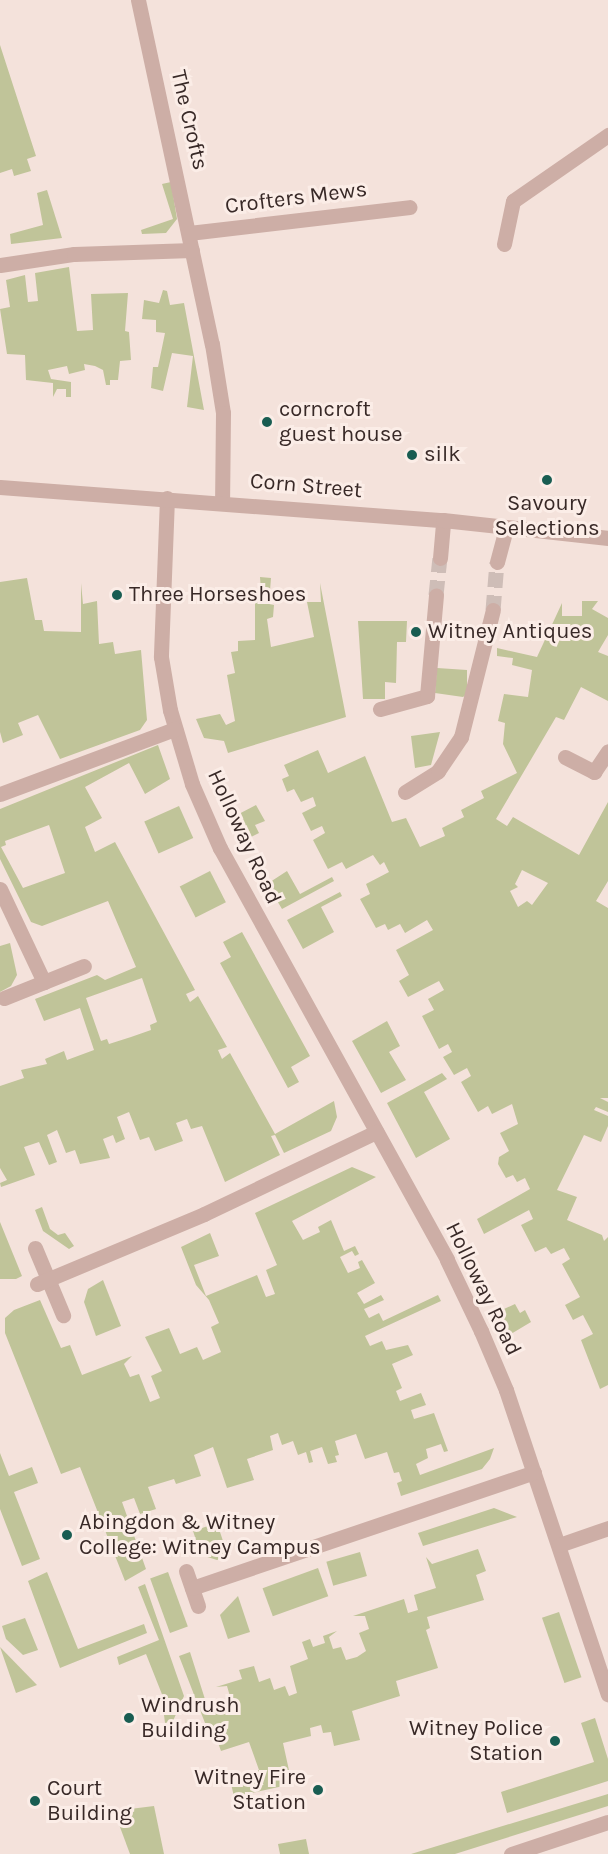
<!DOCTYPE html>
<style>
body{margin:0}
#map{position:relative;width:608px;height:1854px;overflow:hidden;background:#f4e2db;font-family:Karla,sans-serif}
div>[style]{position:absolute}
[style*='--x']{left:calc(var(--x)*1px);top:calc(var(--y)*1px);width:calc(var(--w)*1px);rotate:calc(var(--a)*1deg)}
.green>*{inset:0;background:#c0c499;transform-origin:0 0}
.minor-tunnel>*{height:15px;margin-top:-7.5px;transform-origin:0;background:repeating-linear-gradient(90deg,#cebdb7 0 15px,transparent 0 23px)}
.minor>*{height:15px;margin:-7.5px;padding:0 7.5px;transform-origin:7.5px;border-radius:7.5px;background:#cdaea6}
.tertiary>*{height:15px;margin:-7.5px;padding:0 7.5px;transform-origin:7.5px;border-radius:7.5px;background:#cdaea6}
.dots>*{width:16px;height:16px;translate:-50% -50%;box-sizing:border-box;border:3px solid #fbede7;border-radius:50%}
span{translate:-50% -50%;white-space:nowrap;text-align:center;line-height:1.15;-webkit-text-stroke:6px #fbede7;paint-order:stroke}
.street-label{font-size:22px;color:#382927}
.poi-label{font-size:22px;color:#382927}
.left{translate:0 -50%;text-align:left}
.right{translate:-100% -50%;text-align:right}
</style>
<div id="map">
<div class="green">
<div style="clip-path:polygon(0 45px,36px 156px,27px 159px,31px 171px,14px 176px,12px 169px,0 173px)"></div>
<div style="clip-path:polygon(171px 182px,177px 219px,166px 233px,142px 234px,141px 230px,173px 219px,162px 184px)"></div>
<div style="clip-path:polygon(47px 190px,62px 238px,11px 244px,10px 234px,43px 225px,37px 193px)"></div>
<div style="clip-path:polygon(69px 267px,77px 331px,93px 330px,91px 294px,128px 293px,125px 331px,129px 332px,131px 360px,120px 361px,118px 380px,110px 380px,110px 385px,106px 385px,103px 370px,95px 366px,84px 364px,85px 370px,69px 374px,67px 366px,48px 370px,51px 379px,71px 382px,71px 397px,66px 397px,66px 389px,57px 389px,53px 397px,53px 383px,26px 380px,25px 355px,7px 354px,0 309px,10px 307px,6px 280px,25px 275px,28px 302px,38px 301px,35px 273px)"></div>
<div style="clip-path:polygon(163px 290px,167px 291px,170px 305px,184px 303px,204px 410px,187px 407px,193px 356px,172px 353px,163px 391px,151px 388px,153px 367px,158px 367px,165px 333px,156px 332px,156px 320px,142px 319px,144px 300px,159px 303px)"></div>
<div style="clip-path:polygon(260px 577px,271px 578px,269px 604px,274px 605px,273px 617px,267px 619px,271px 647px,314px 637px,307px 602px,321px 602px,320px 583px,346px 717px,228px 753px,224px 741px,204px 738px,196px 719px,220px 714px,226px 725px,235px 721px,227px 675px,235px 673px,231px 652px,238px 651px,238px 641px,255px 640px,255px 590px,261px 591px)"></div>
<div style="clip-path:polygon(27px 578px,35px 620px,42px 620px,44px 631px,81px 632px,81px 583px,83px 604px,97px 601px,99px 644px,113px 642px,115px 654px,141px 650px,147px 720px,140px 730px,60px 759px,38px 715px,18px 723px,23px 735px,3px 743px,0 732px,0 582px)"></div>
<div style="clip-path:polygon(evenodd,582px 601px,598px 601px,592px 609px,608px 618px,608px 635px,598px 652px,608px 656px,608px 701px,581px 687px,564px 720px,556px 717px,496px 819px,507px 826px,513px 817px,579px 855px,608px 802px,608px 881px,596px 901px,608px 908px,608px 1098px,600px 1098px,608px 1102px,608px 1112px,596px 1107px,594px 1110px,608px 1116px,608px 1126px,601px 1142px,584px 1135px,557px 1190px,577px 1197px,567px 1220px,602px 1235px,604px 1241px,608px 1237px,608px 1385px,600px 1389px,581px 1340px,593px 1334px,583px 1315px,573px 1320px,565px 1305px,580px 1297px,562px 1264px,570px 1259px,564px 1248px,551px 1254px,546px 1247px,535px 1252px,521px 1225px,533px 1219px,529px 1210px,484px 1234px,477px 1219px,530px 1189px,525px 1178px,517px 1182px,513px 1175px,506px 1178px,498px 1164px,499px 1157px,509px 1151px,500px 1133px,518px 1124px,512px 1104px,492px 1114px,488px 1106px,478px 1112px,461px 1082px,471px 1076px,467px 1068px,454px 1075px,443px 1057px,452px 1052px,448px 1044px,439px 1049px,422px 1016px,434px 1010px,428px 999px,444px 990px,439px 981px,408px 997px,399px 981px,409px 975px,396px 950px,433px 930px,427px 920px,405px 933px,400px 924px,388px 930px,385px 924px,376px 928px,360px 899px,370px 894px,366px 884px,389px 872px,384px 862px,380px 865px,373px 855px,346px 869px,342px 862px,328px 869px,313px 840px,325px 833px,322px 826px,311px 831px,302px 813px,316px 806px,313px 797px,301px 802px,294px 789px,287px 792px,282px 779px,289px 776px,284px 765px,318px 750px,328px 773px,365px 756px,392px 822px,406px 818px,420px 847px,445px 836px,442px 828px,464px 817px,461px 810px,484px 798px,481px 791px,517px 773px,503px 744px,505px 723px,498px 721px,504px 694px,528px 697px,532px 670px,512px 665px,513px 658px,497px 656px,497px 648px,537px 657px,562px 603px,562px 616px,582px 616px,582px 601px,522px 870px,548px 883px,532px 905px,527px 901px,518px 907px,510px 891px,518px 887px,515px 884px,522px 870px)"></div>
<div style="clip-path:polygon(358px 621px,407px 621px,406px 642px,397px 642px,396px 683px,385px 682px,385px 699px,363px 699px)"></div>
<div style="clip-path:polygon(437px 668px,467px 670px,467px 694px,463px 697px,435px 693px)"></div>
<div style="clip-path:polygon(440px 732px,431px 765px,415px 768px,411px 736px)"></div>
<div style="clip-path:polygon(evenodd,158px 745px,170px 779px,145px 794px,129px 763px,85px 787px,102px 818px,85px 827px,95px 852px,115px 842px,195px 990px,186px 994px,190px 1002px,198px 996px,227px 1047px,218px 1050px,222px 1059px,230px 1053px,275px 1134px,334px 1101px,337px 1117px,331px 1131px,284px 1153px,275px 1135px,271px 1136px,280px 1155px,225px 1182px,202px 1126px,191px 1129px,187px 1119px,176px 1123px,183px 1141px,155px 1151px,149px 1137px,140px 1140px,129px 1112px,117px 1117px,125px 1139px,116px 1143px,113px 1135px,103px 1139px,110px 1158px,80px 1164px,75px 1150px,66px 1153px,57px 1130px,47px 1135px,57px 1162px,49px 1165px,39px 1142px,24px 1147px,35px 1175px,1px 1187px,0 1183px,7px 1180px,0 1168px,0 1086px,24px 1078px,21px 1070px,47px 1064px,45px 1059px,64px 1051px,67px 1060px,94px 1050px,80px 1008px,44px 1021px,35px 999px,97px 975px,105px 980px,136px 967px,108px 901px,42px 926px,31px 922px,0 859px,0 809px,158px 745px,49px 825px,65px 873px,23px 888px,1px 847px,6px 845px,5px 841px,49px 825px,158px 745px,142px 978px,157px 1022px,150px 1025px,151px 1030px,131px 1037px,109px 1044px,107px 1039px,101px 1041px,86px 998px,142px 978px)"></div>
<div style="clip-path:polygon(256px 805px,265px 821px,255px 825px,259px 833px,245px 840px,233px 817px)"></div>
<div style="left:179px;top:806px;width:35px;height:38px;rotate:66deg"></div>
<div style="left:210px;top:871px;width:35px;height:34px;rotate:63deg"></div>
<div style="clip-path:polygon(287px 871px,300px 894px,332px 877px,334px 881px,282px 909px,267px 884px)"></div>
<div style="clip-path:polygon(340px 892px,342px 896px,321px 907px,334px 932px,303px 949px,287px 920px)"></div>
<div style="clip-path:polygon(242px 932px,310px 1056px,291px 1067px,299px 1082px,288px 1088px,220px 963px,231px 957px,223px 942px)"></div>
<div style="clip-path:polygon(10px 943px,17px 975px,11px 986px,0 992px,0 946px)"></div>
<div style="clip-path:polygon(387px 1021px,400px 1046px,389px 1052px,406px 1080px,381px 1093px,352px 1041px)"></div>
<div style="clip-path:polygon(442px 1073px,447px 1079px,424px 1092px,450px 1139px,416px 1158px,387px 1103px)"></div>
<div style="clip-path:polygon(352px 1167px,376px 1177px,292px 1221px,303px 1240px,320px 1232px,318px 1227px,331px 1220px,344px 1251px,355px 1246px,359px 1254px,355px 1256px,352px 1251px,340px 1257px,348px 1273px,360px 1268px,358px 1262px,362px 1260px,375px 1283px,357px 1293px,364px 1304px,381px 1295px,384px 1300px,364px 1309px,369px 1318px,379px 1313px,383px 1321px,438px 1295px,441px 1301px,365px 1336px,370px 1346px,382px 1341px,386px 1350px,408px 1345px,413px 1355px,392px 1364px,402px 1388px,396px 1391px,400px 1401px,421px 1393px,426px 1405px,411px 1410px,414px 1419px,434px 1413px,448px 1451px,444px 1452px,441px 1444px,426px 1449px,428px 1458px,416px 1464px,420px 1475px,494px 1448px,490px 1459px,482px 1469px,401px 1496px,397px 1483px,402px 1481px,399px 1472px,394px 1473px,387px 1452px,365px 1459px,356px 1434px,335px 1441px,339px 1455px,335px 1456px,337px 1462px,328px 1464px,322px 1447px,310px 1451px,313px 1462px,309px 1463px,306px 1452px,298px 1455px,293px 1441px,282px 1445px,278px 1433px,270px 1436px,273px 1450px,247px 1459px,254px 1480px,227px 1488px,213px 1447px,194px 1455px,201px 1476px,176px 1484px,174px 1479px,148px 1487px,156px 1509px,140px 1514px,134px 1498px,122px 1502px,146px 1569px,125px 1581px,80px 1467px,61px 1474px,5px 1333px,5px 1318px,14px 1310px,40px 1300px,61px 1348px,70px 1345px,82px 1375px,132px 1356px,124px 1364px,130px 1377px,139px 1374px,150px 1402px,160px 1398px,151px 1376px,162px 1371px,145px 1337px,169px 1328px,180px 1354px,197px 1347px,203px 1360px,221px 1352px,211px 1327px,219px 1323px,209px 1300px,196px 1285px,181px 1247px,210px 1233px,219px 1256px,194px 1265px,206px 1296px,257px 1275px,266px 1297px,275px 1294px,266px 1270px,277px 1265px,255px 1213px)"></div>
<div style="clip-path:polygon(42px 1207px,50px 1229px,58px 1235px,65px 1233px,74px 1246px,69px 1249px,43px 1231px,35px 1210px)"></div>
<div style="clip-path:polygon(0 1222px,22px 1276px,16px 1279px,0 1279px)"></div>
<div style="clip-path:polygon(103px 1280px,121px 1326px,96px 1336px,84px 1302px,88px 1289px)"></div>
<div style="clip-path:polygon(515px 1304px,520px 1313px,525px 1310px,531px 1322px,506px 1337px,495px 1313px)"></div>
<div style="clip-path:polygon(0 1453px,9px 1476px,32px 1467px,38px 1483px,14px 1492px,40px 1559px,22px 1566px,0 1509px)"></div>
<div style="clip-path:polygon(494px 1508px,517px 1517px,423px 1546px,418px 1533px)"></div>
<div style="clip-path:polygon(217px 1523px,228px 1556px,217px 1560px,201px 1555px,193px 1531px)"></div>
<div style="clip-path:polygon(478px 1549px,486px 1571px,476px 1575px,484px 1600px,427px 1617px,430px 1628px,426px 1630px,438px 1668px,396px 1681px,400px 1696px,352px 1711px,360px 1740px,334px 1746px,331px 1732px,323px 1733px,321px 1725px,310px 1728px,311px 1736px,283px 1743px,292px 1784px,234px 1797px,230px 1779px,259px 1770px,249px 1742px,221px 1751px,217px 1740px,212px 1741px,179px 1656px,190px 1652px,210px 1715px,223px 1710px,221px 1703px,231px 1700px,227px 1686px,216px 1687px,242px 1679px,239px 1670px,254px 1666px,259px 1682px,270px 1678px,274px 1690px,285px 1686px,289px 1696px,297px 1693px,290px 1666px,308px 1659px,302px 1642px,310px 1639px,313px 1647px,325px 1643px,323px 1636px,337px 1631px,329px 1637px,333px 1649px,341px 1647px,346px 1660px,357px 1657px,366px 1651px,359px 1633px,369px 1629px,365px 1616px,353px 1616px,404px 1599px,408px 1613px,418px 1610px,414px 1595px,436px 1588px,426px 1557px,432px 1564px)"></div>
<div style="left:360px;top:1552px;width:25px;height:35px;rotate:74deg"></div>
<div style="left:318px;top:1568px;width:30px;height:59px;rotate:70deg"></div>
<div style="clip-path:polygon(47px 1572px,78px 1649px,144px 1624px,147px 1633px,60px 1668px,28px 1581px)"></div>
<div style="left:168px;top:1572px;width:58px;height:19px;rotate:70deg"></div>
<div style="clip-path:polygon(145px 1584px,184px 1696px,173px 1721px,165px 1723px,164px 1715px,169px 1712px,146px 1654px,119px 1665px,117px 1657px,159px 1640px,138px 1587px)"></div>
<div style="clip-path:polygon(238px 1596px,250px 1632px,228px 1639px,220px 1615px)"></div>
<div style="left:559px;top:1612px;width:69px;height:18px;rotate:71deg"></div>
<div style="clip-path:polygon(25px 1618px,38px 1650px,23px 1655px,6px 1639px,2px 1626px)"></div>
<div style="clip-path:polygon(0 1647px,37px 1685px,16px 1693px)"></div>
<div style="clip-path:polygon(595px 1718px,608px 1759px,608px 1781px,507px 1813px,501px 1792px,594px 1762px,581px 1723px)"></div>
<div style="clip-path:polygon(608px 1794px,608px 1806px,455px 1854px,411px 1854px)"></div>
<div style="clip-path:polygon(154px 1806px,164px 1854px,130px 1854px,114px 1811px)"></div>
<div style="clip-path:polygon(306px 1839px,309px 1854px,280px 1854px,278px 1844px)"></div>
</div>
<div class="minor-tunnel">
<div style="--x:436;--y:595;--w:37;--a:-84"></div>
<div style="--x:493;--y:610;--w:48;--a:-85.2"></div>
</div>
<div class="minor">
<div style="--x:138;--y:0;--w:352;--a:77.9"></div>
<div style="--x:212;--y:344;--w:70;--a:80.9"></div>
<div style="--x:223;--y:413;--w:89;--a:90.6"></div>
<div style="--x:189;--y:233;--w:222;--a:-6.7"></div>
<div style="--x:504;--y:244;--w:44;--a:-78.2"></div>
<div style="--x:513;--y:201;--w:116;--a:-34.8"></div>
<div style="--x:0;--y:265;--w:75;--a:-8.5"></div>
<div style="--x:74;--y:254;--w:118;--a:-1.9"></div>
<div style="--x:167;--y:498;--w:159;--a:92.2"></div>
<div style="--x:161;--y:657;--w:54;--a:80.4"></div>
<div style="--x:170;--y:710;--w:77;--a:73.4"></div>
<div style="--x:192;--y:784;--w:70;--a:66.4"></div>
<div style="--x:220;--y:848;--w:470;--a:61.1"></div>
<div style="--x:447;--y:1260;--w:79;--a:64.4"></div>
<div style="--x:481;--y:1331;--w:64;--a:67"></div>
<div style="--x:506;--y:1390;--w:321;--a:71.5"></div>
<div style="--x:440;--y:558;--w:38;--a:-85"></div>
<div style="--x:497;--y:562;--w:35;--a:-75"></div>
<div style="--x:380;--y:709;--w:49;--a:-15.5"></div>
<div style="--x:427;--y:696;--w:101;--a:-84.9"></div>
<div style="--x:565;--y:757;--w:33;--a:27"></div>
<div style="--x:594;--y:772;--w:25;--a:-56"></div>
<div style="--x:405;--y:792;--w:39;--a:-32"></div>
<div style="--x:438;--y:771;--w:41;--a:-55.9"></div>
<div style="--x:461;--y:737;--w:131;--a:-75.9"></div>
<div style="--x:0;--y:794;--w:187;--a:-20.4"></div>
<div style="--x:0;--y:889;--w:103;--a:64.7"></div>
<div style="--x:4;--y:998;--w:86;--a:-21.8"></div>
<div style="--x:35;--y:1248;--w:73;--a:67.3"></div>
<div style="--x:37;--y:1284;--w:181;--a:-22.7"></div>
<div style="--x:204;--y:1214;--w:191;--a:-25.5"></div>
<div style="--x:559;--y:1545;--w:52;--a:-19.1"></div>
<div style="--x:186;--y:1571;--w:37;--a:71"></div>
<div style="--x:192;--y:1588;--w:361;--a:-18.7"></div>
</div>
<div class="tertiary">
<div style="--x:0;--y:487;--w:444;--a:4.3"></div>
<div style="--x:443;--y:520;--w:166;--a:6.2"></div>
<div style="--x:511;--y:1854;--w:102;--a:-18.3"></div>
</div>
<div class="dots">
<div style="left:267px;top:422px;background:#195d52"></div>
<div style="left:412px;top:455px;background:#195d52"></div>
<div style="left:547px;top:480px;background:#195d52"></div>
<div style="left:117px;top:595px;background:#195d52"></div>
<div style="left:416px;top:632px;background:#195d52"></div>
<div style="left:67px;top:1535px;background:#195d52"></div>
<div style="left:129px;top:1718px;background:#195d52"></div>
<div style="left:555px;top:1741px;background:#195d52"></div>
<div style="left:318px;top:1790px;background:#195d52"></div>
<div style="left:35px;top:1801px;background:#195d52"></div>
</div>
<div class="street-label">
<span style="left:189px;top:120px;rotate:77deg">The Crofts</span>
<span style="left:296px;top:198px;rotate:-7deg">Crofters Mews</span>
<span style="left:306px;top:486px;rotate:5deg">Corn Street</span>
<span style="left:244px;top:837px;rotate:65deg">Holloway Road</span>
<span style="left:483px;top:1289px;rotate:64deg">Holloway Road</span>
</div>
<div class="poi-label">
<span class="left" style="left:279px;top:422px">corncroft<br>guest house</span>
<span class="left" style="left:424px;top:455px">silk</span>
<span style="left:547px;top:516px">Savoury<br>Selections</span>
<span class="left" style="left:129px;top:595px">Three Horseshoes</span>
<span class="left" style="left:428px;top:632px">Witney Antiques</span>
<span class="left" style="left:79px;top:1535px">Abingdon &amp; Witney<br>College: Witney Campus</span>
<span class="left" style="left:141px;top:1718px">Windrush<br>Building</span>
<span class="right" style="left:543px;top:1741px">Witney Police<br>Station</span>
<span class="right" style="left:306px;top:1790px">Witney Fire<br>Station</span>
<span class="left" style="left:47px;top:1801px">Court<br>Building</span>
</div>
</div>
